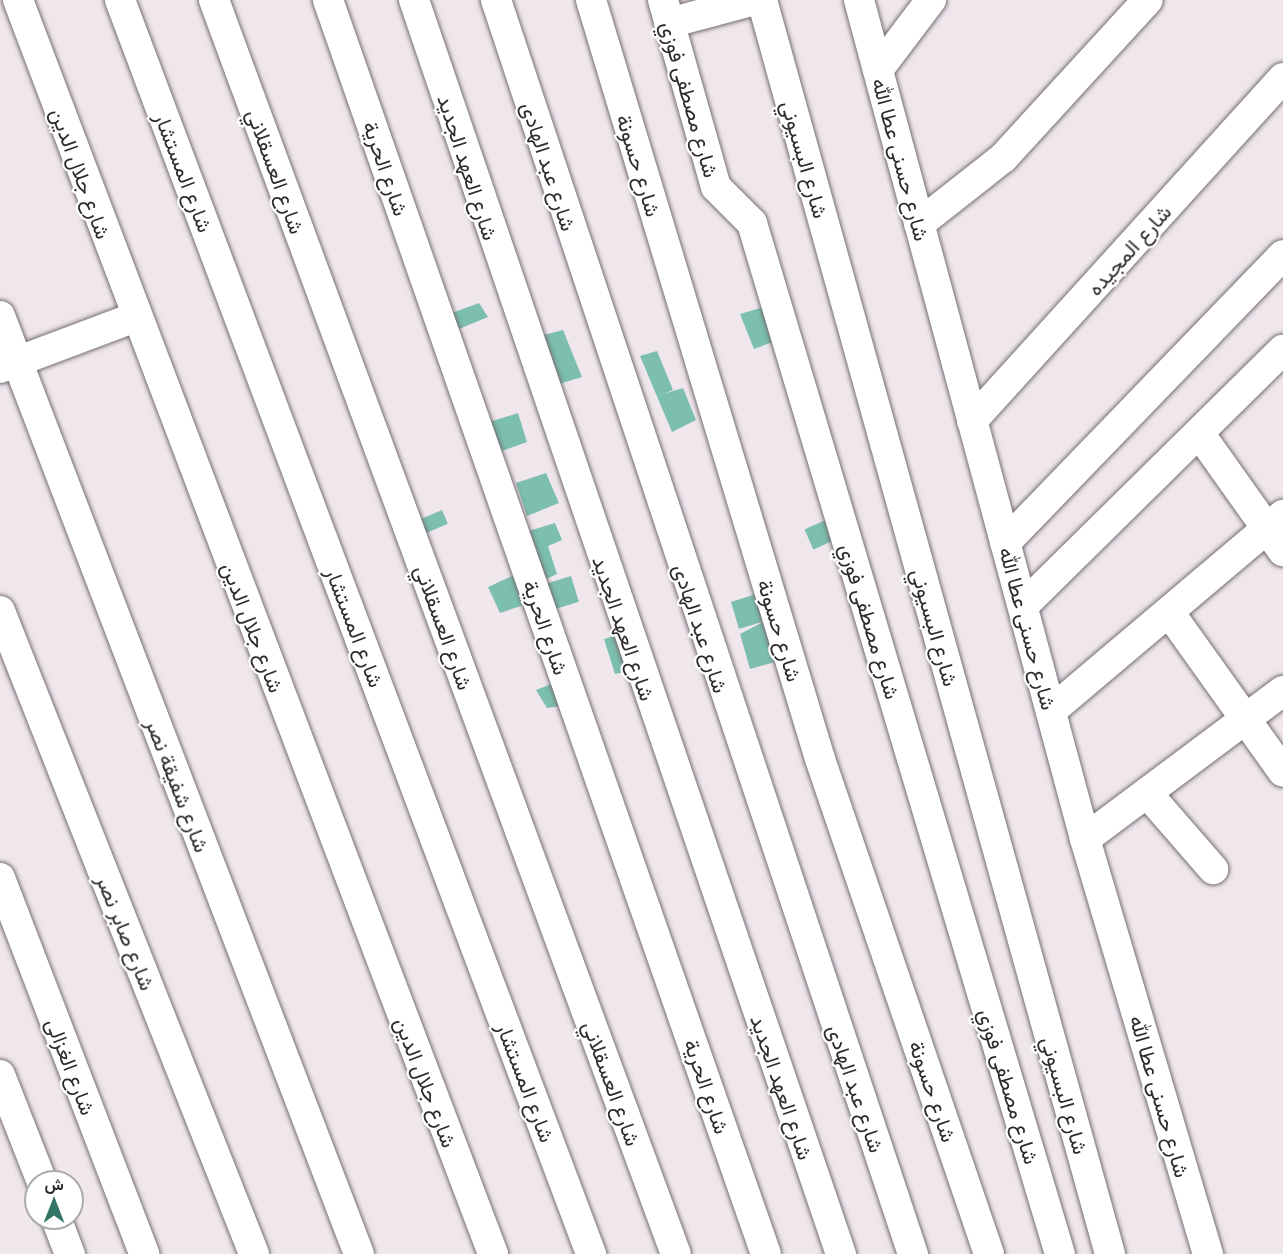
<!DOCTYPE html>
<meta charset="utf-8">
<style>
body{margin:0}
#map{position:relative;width:1283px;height:1254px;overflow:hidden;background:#f0e7ed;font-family:"Playfair Display",Vazirmatn,serif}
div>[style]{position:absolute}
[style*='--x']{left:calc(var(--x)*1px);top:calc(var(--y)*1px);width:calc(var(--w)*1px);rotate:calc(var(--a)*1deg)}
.building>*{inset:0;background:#7cbfae;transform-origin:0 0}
.roads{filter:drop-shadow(0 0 2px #756e73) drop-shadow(0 0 2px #756e73)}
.street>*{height:30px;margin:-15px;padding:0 15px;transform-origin:15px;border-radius:15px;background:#fff}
span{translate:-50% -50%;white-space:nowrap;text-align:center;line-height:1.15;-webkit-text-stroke:4.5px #fff;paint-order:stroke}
.street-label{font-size:21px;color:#2e2b2d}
.north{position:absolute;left:24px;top:1170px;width:60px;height:60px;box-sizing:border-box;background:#fff;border:2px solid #abaaab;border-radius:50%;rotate:0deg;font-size:16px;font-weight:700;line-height:24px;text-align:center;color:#2e2b2d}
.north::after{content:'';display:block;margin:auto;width:21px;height:27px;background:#327465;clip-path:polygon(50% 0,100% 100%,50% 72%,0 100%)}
</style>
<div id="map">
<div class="building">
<div style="clip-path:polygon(479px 303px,488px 317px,454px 331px,449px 314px)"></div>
<div style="clip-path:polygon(771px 305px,781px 339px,754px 349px,740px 314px)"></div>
<div style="clip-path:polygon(563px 330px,582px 377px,559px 384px,544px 335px)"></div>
<div style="clip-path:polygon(657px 351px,673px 390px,663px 394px,683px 388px,696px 420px,672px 432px,640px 356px)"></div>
<div style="clip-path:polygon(518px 413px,527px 442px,499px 452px,486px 423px)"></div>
<div style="clip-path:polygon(546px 473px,559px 503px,527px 516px,516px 483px)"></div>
<div style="left:442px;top:510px;width:15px;height:33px;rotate:67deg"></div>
<div style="left:830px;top:518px;width:22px;height:28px;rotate:66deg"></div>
<div style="clip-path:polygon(555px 523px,562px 540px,548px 546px,557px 574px,544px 580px,522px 533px)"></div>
<div style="clip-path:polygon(521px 572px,533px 602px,500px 613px,488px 587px)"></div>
<div style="left:571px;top:576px;width:27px;height:34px;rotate:73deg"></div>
<div style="clip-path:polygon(756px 594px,765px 621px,775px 662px,750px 669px,740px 634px,765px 621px,739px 629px,731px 602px)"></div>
<div style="clip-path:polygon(620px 634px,634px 670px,615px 674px,604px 639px)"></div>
<div style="clip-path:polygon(559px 681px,568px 705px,547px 708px,536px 690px)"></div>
</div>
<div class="roads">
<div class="street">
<div style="--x:18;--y:0;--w:1341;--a:69.25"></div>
<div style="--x:120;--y:0;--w:1340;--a:69.41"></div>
<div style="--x:214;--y:0;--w:1336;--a:69.78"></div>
<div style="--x:328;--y:0;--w:1328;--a:70.75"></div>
<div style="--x:414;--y:0;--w:1325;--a:71.2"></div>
<div style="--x:496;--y:0;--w:1322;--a:71.61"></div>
<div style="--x:591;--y:0;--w:793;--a:73.21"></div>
<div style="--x:820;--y:759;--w:523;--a:71.15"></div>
<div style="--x:663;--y:0;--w:194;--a:74.2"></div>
<div style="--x:716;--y:187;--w:51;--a:45"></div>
<div style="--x:752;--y:223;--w:1076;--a:73.37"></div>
<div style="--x:762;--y:0;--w:1301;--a:74.49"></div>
<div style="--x:859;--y:0;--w:869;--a:74.92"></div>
<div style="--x:1085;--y:839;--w:433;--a:73.5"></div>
<div style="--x:669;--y:23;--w:89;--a:-15"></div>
<div style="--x:878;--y:70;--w:88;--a:-52.9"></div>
<div style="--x:919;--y:224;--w:107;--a:-38.2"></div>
<div style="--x:1003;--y:158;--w:214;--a:-47.5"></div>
<div style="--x:0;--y:316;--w:1004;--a:69.06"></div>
<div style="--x:0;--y:368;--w:145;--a:-20.6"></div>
<div style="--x:972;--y:421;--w:463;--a:-47.8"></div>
<div style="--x:1199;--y:433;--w:145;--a:54.6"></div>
<div style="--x:1005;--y:543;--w:400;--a:-46"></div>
<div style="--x:1023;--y:606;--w:365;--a:-44.6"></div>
<div style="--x:0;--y:611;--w:691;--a:68.44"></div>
<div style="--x:1169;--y:612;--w:196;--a:54.5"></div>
<div style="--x:1051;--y:711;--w:304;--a:-40.2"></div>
<div style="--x:1147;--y:793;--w:101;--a:49"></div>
<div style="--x:1085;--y:839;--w:247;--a:-36.8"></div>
<div style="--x:0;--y:878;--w:403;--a:69"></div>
<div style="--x:0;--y:1075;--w:115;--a:68.6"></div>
<div style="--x:56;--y:1218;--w:39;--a:69"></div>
</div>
</div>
<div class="street-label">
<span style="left:691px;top:99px;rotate:74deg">شارع مصطفى فوزي</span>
<span style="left:806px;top:159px;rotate:74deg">شارع البسيوني</span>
<span style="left:902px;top:159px;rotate:75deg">شارع حسنى عطا الله</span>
<span style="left:640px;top:165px;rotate:73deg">شارع حسونة</span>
<span style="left:550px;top:166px;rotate:72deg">شارع عبد الهادى</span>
<span style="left:469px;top:167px;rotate:72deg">شارع العهد الجديد</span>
<span style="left:387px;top:168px;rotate:71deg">شارع الحرية</span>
<span style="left:277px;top:171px;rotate:70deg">شارع العسقلاني</span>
<span style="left:185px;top:172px;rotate:69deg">شارع المستشار</span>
<span style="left:82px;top:173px;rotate:70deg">شارع جلال الدين</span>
<span style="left:1128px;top:249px;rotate:-48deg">شارع المجيده</span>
<span style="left:871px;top:621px;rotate:73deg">شارع مصطفى فوزي</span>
<span style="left:254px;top:627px;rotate:69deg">شارع جلال الدين</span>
<span style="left:356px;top:627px;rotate:69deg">شارع المستشار</span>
<span style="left:445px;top:627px;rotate:70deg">شارع العسقلاني</span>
<span style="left:547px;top:627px;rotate:71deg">شارع الحرية</span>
<span style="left:936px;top:627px;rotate:74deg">شارع البسيوني</span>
<span style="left:625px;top:628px;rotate:71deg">شارع العهد الجديد</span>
<span style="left:702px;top:628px;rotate:72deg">شارع عبد الهادى</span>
<span style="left:1029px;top:628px;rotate:75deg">شارع حسنى عطا الله</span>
<span style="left:781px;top:630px;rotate:73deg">شارع حسونة</span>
<span style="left:179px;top:785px;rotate:69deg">شارع شفيقة نصر</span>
<span style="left:127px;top:932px;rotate:68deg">شارع صابر نصر</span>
<span style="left:72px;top:1066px;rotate:69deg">شارع الغزالى</span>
<span style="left:427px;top:1082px;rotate:69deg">شارع جلال الدين</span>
<span style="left:527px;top:1082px;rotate:69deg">شارع المستشار</span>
<span style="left:613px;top:1083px;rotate:70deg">شارع العسقلاني</span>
<span style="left:708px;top:1086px;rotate:71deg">شارع الحرية</span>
<span style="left:1010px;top:1086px;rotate:73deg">شارع مصطفى فوزي</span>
<span style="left:783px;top:1087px;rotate:71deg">شارع العهد الجديد</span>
<span style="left:857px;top:1088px;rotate:71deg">شارع عبد الهادى</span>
<span style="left:934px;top:1091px;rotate:71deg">شارع حسونة</span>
<span style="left:1066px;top:1095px;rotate:74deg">شارع البسيوني</span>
<span style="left:1161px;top:1096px;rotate:74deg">شارع حسنى عطا الله</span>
</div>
<div class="north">ش</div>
</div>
